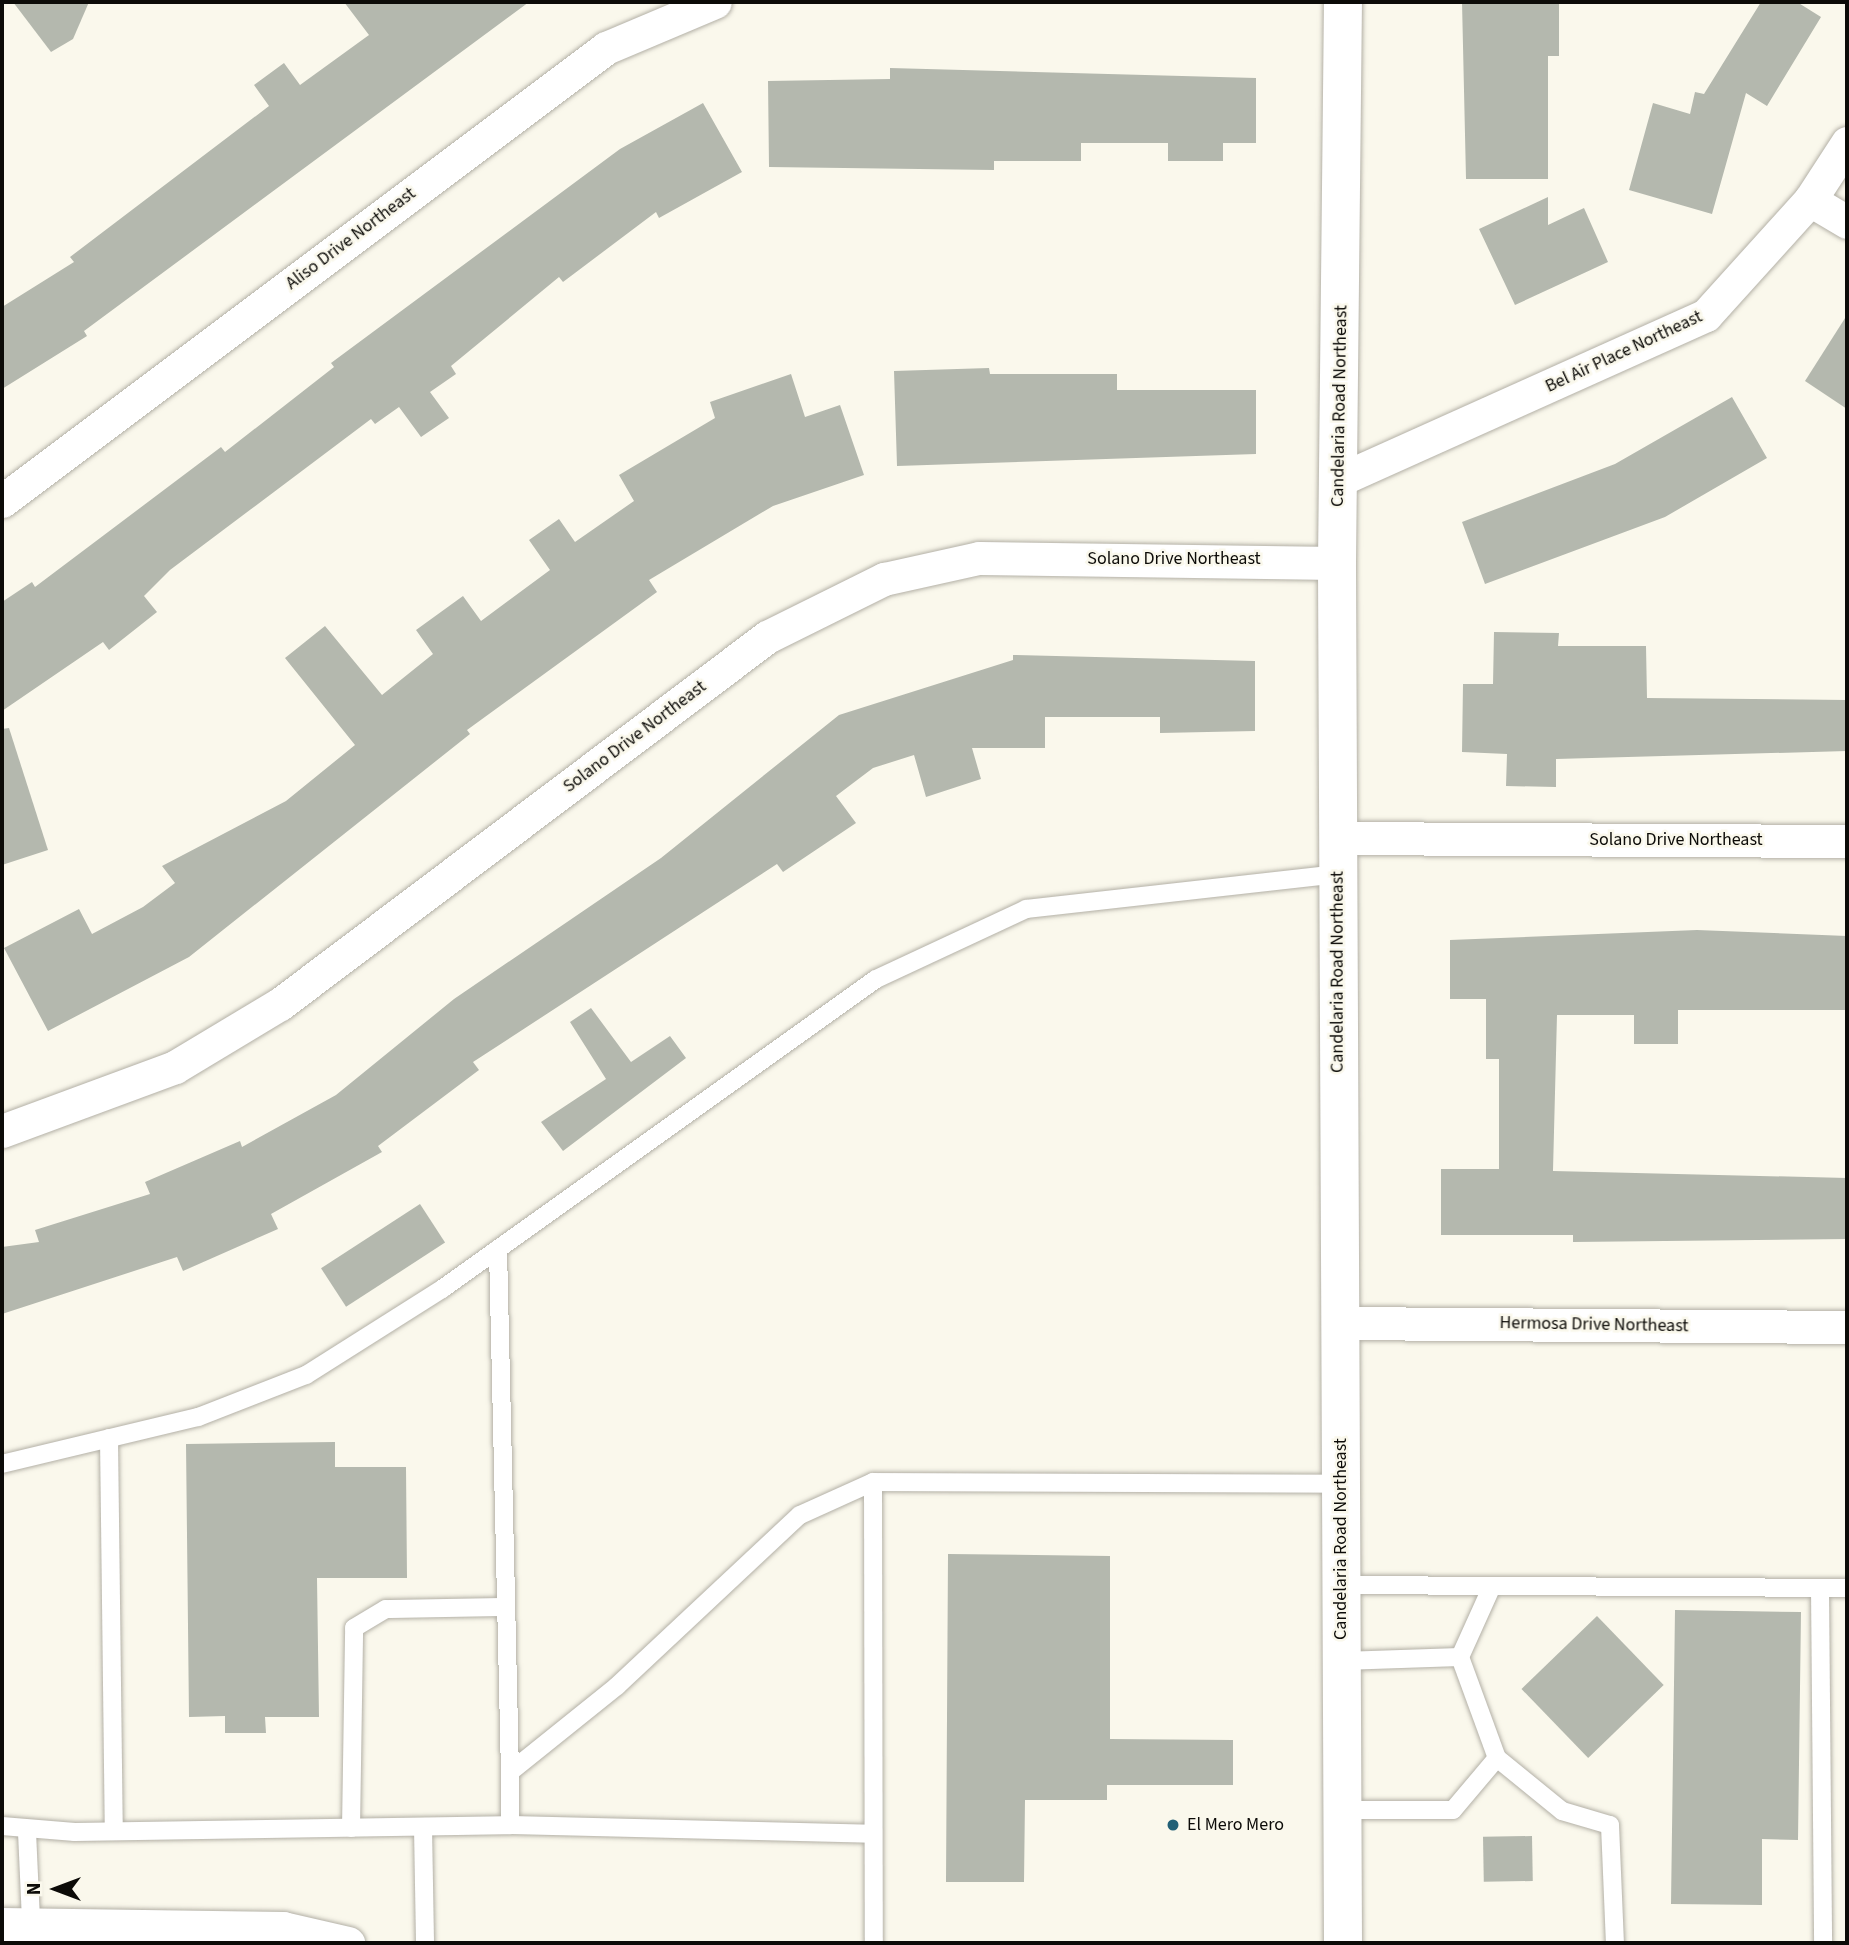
<!DOCTYPE html>
<style>
body{margin:0}
#map{position:relative;width:1849px;height:1945px;overflow:hidden;background:#faf8ec;font-family:"Source Sans 3",sans-serif}
div>[style]{position:absolute}
[style*='--x']{left:calc(var(--x)*1px);top:calc(var(--y)*1px);width:calc(var(--w)*1px);rotate:calc(var(--a)*1deg)}
.building>*{inset:0;background:#b4b8ae;transform-origin:0 0}
.roads{filter:drop-shadow(0 0 2px #b3b0a6) drop-shadow(0 0 2px #b3b0a6)}
.service>*{height:18px;margin:-9px;padding:0 9px;transform-origin:9px;border-radius:9px;background:#fff}
.minor>*{height:33px;margin:-16.5px;padding:0 16.5px;transform-origin:16.5px;border-radius:16.5px;background:#fff}
.secondary>*{height:38px;margin:-19px;padding:0 19px;transform-origin:19px;border-radius:19px;background:#fff}
.dots>*{width:19px;height:19px;translate:-50% -50%;box-sizing:border-box;border:4px solid #faf8ec;border-radius:50%}
span{translate:-50% -50%;white-space:nowrap;text-align:center;line-height:1.15;-webkit-text-stroke:5px #faf8ec;paint-order:stroke}
.street-label{font-size:18px;color:#0c0b08}
.poi-label{font-size:18px;color:#0c0b08}
.left{translate:0 -50%;text-align:left}
.frame{position:absolute;inset:0;border:4px solid #0c0b08;pointer-events:none}
.north{position:absolute;left:21px;top:1854px;width:70px;height:70px;-webkit-text-stroke:5px #faf8ec;paint-order:stroke;rotate:270deg;font-size:19px;font-weight:700;line-height:28px;text-align:center;color:#0c0b08}
.north::after{content:'';display:block;margin:auto;width:24px;height:32px;background:#0c0b08;clip-path:polygon(50% 0,100% 100%,50% 72%,0 100%)}
</style>
<div id="map">
<div class="building">
<div style="clip-path:polygon(13px 2px,89px 2px,73px 39px,51px 52px)"></div>
<div style="clip-path:polygon(344px 2px,529px 2px,84px 331px,87px 336px,2px 389px,2px 307px,74px 262px,70px 257px,269px 106px,254px 85px,284px 63px,300px 85px,369px 35px)"></div>
<div style="clip-path:polygon(1462px 2px,1559px 2px,1559px 56px,1548px 56px,1548px 179px,1466px 179px)"></div>
<div style="clip-path:polygon(1761px 2px,1797px 2px,1821px 17px,1767px 106px,1746px 93px,1712px 214px,1629px 190px,1653px 103px,1690px 114px,1695px 92px,1704px 94px)"></div>
<div style="clip-path:polygon(890px 68px,1256px 78px,1256px 143px,1223px 143px,1223px 161px,1168px 161px,1168px 143px,1081px 143px,1081px 161px,994px 161px,994px 170px,769px 167px,768px 81px,890px 79px)"></div>
<div style="clip-path:polygon(703px 103px,742px 172px,659px 218px,656px 212px,563px 282px,559px 277px,451px 366px,456px 374px,430px 392px,449px 418px,421px 437px,399px 407px,375px 424px,371px 419px,170px 570px,144px 596px,157px 612px,109px 650px,103px 642px,2px 711px,2px 602px,32px 582px,35px 587px,221px 447px,225px 452px,334px 367px,331px 363px,620px 149px)"></div>
<div style="clip-path:polygon(1548px 197px,1548px 225px,1584px 208px,1608px 262px,1515px 305px,1479px 229px)"></div>
<div style="clip-path:polygon(1847px 315px,1847px 409px,1805px 381px)"></div>
<div style="clip-path:polygon(989px 368px,990px 374px,1117px 374px,1117px 390px,1256px 390px,1256px 454px,897px 466px,894px 371px)"></div>
<div style="clip-path:polygon(791px 374px,805px 417px,840px 405px,864px 475px,773px 506px,649px 580px,657px 592px,467px 730px,470px 734px,189px 957px,48px 1031px,4px 948px,79px 909px,92px 934px,143px 907px,175px 883px,162px 866px,286px 801px,355px 745px,285px 658px,325px 626px,382px 695px,433px 654px,416px 630px,463px 596px,481px 621px,550px 570px,529px 540px,559px 519px,575px 542px,634px 501px,619px 475px,715px 418px,710px 402px)"></div>
<div style="clip-path:polygon(1732px 397px,1767px 458px,1665px 517px,1485px 584px,1462px 522px,1615px 464px)"></div>
<div style="clip-path:polygon(1494px 632px,1559px 633px,1558px 646px,1646px 646px,1647px 698px,1847px 700px,1847px 751px,1556px 759px,1556px 787px,1506px 786px,1507px 754px,1462px 752px,1463px 684px,1493px 684px)"></div>
<div style="clip-path:polygon(1013px 655px,1255px 661px,1255px 731px,1160px 733px,1160px 717px,1045px 717px,1045px 748px,972px 748px,981px 779px,926px 797px,914px 755px,873px 768px,836px 796px,856px 823px,783px 872px,777px 864px,473px 1062px,479px 1070px,378px 1146px,382px 1152px,271px 1214px,278px 1229px,183px 1271px,177px 1257px,2px 1314px,2px 1247px,39px 1242px,35px 1230px,150px 1194px,145px 1182px,240px 1141px,242px 1147px,336px 1095px,454px 999px,661px 858px,839px 715px,1013px 660px)"></div>
<div style="clip-path:polygon(9px 728px,48px 850px,2px 865px,2px 729px)"></div>
<div style="clip-path:polygon(1697px 930px,1847px 936px,1847px 1010px,1678px 1010px,1678px 1044px,1634px 1044px,1634px 1015px,1557px 1015px,1553px 1171px,1847px 1178px,1847px 1239px,1573px 1242px,1573px 1235px,1441px 1235px,1441px 1169px,1499px 1169px,1499px 1059px,1486px 1059px,1486px 999px,1450px 999px,1450px 940px)"></div>
<div style="clip-path:polygon(591px 1008px,631px 1062px,670px 1036px,686px 1058px,563px 1151px,541px 1122px,606px 1079px,570px 1022px)"></div>
<div style="left:420px;top:1204px;width:46px;height:118px;rotate:57deg"></div>
<div style="clip-path:polygon(335px 1442px,335px 1467px,406px 1467px,407px 1578px,317px 1578px,319px 1717px,265px 1717px,266px 1733px,225px 1733px,225px 1716px,189px 1717px,186px 1444px)"></div>
<div style="clip-path:polygon(948px 1554px,1110px 1556px,1110px 1739px,1233px 1740px,1233px 1785px,1107px 1785px,1107px 1800px,1025px 1800px,1024px 1882px,946px 1882px)"></div>
<div style="clip-path:polygon(1675px 1610px,1801px 1612px,1798px 1840px,1762px 1839px,1762px 1905px,1671px 1904px)"></div>
<div style="left:1597px;top:1616px;width:96px;height:105px;rotate:46deg"></div>
<div style="left:1532px;top:1836px;width:45px;height:49px;rotate:89deg"></div>
</div>
<div class="roads">
<div class="service">
<div style="--x:498;--y:1249;--w:523;--a:88.69"></div>
<div style="--x:109;--y:1438;--w:393;--a:89.3"></div>
<div style="--x:2;--y:1464;--w:202;--a:-13.5"></div>
<div style="--x:198;--y:1417;--w:116;--a:-21.3"></div>
<div style="--x:306;--y:1375;--w:161;--a:-32.3"></div>
<div style="--x:442;--y:1289;--w:533;--a:-35.54"></div>
<div style="--x:876;--y:979;--w:166;--a:-25"></div>
<div style="--x:1026;--y:909;--w:314;--a:-6.4"></div>
<div style="--x:873;--y:1482;--w:461;--a:89.9"></div>
<div style="--x:1342;--y:1585;--w:505;--a:0.34"></div>
<div style="--x:1820;--y:1588;--w:355;--a:89.5"></div>
<div style="--x:1460;--y:1657;--w:78;--a:-65.7"></div>
<div style="--x:1342;--y:1661;--w:118;--a:-1.9"></div>
<div style="--x:1460;--y:1657;--w:108;--a:69.9"></div>
<div style="--x:1342;--y:1810;--w:111;--a:0"></div>
<div style="--x:1453;--y:1810;--w:68;--a:-49.8"></div>
<div style="--x:1497;--y:1758;--w:84;--a:39.2"></div>
<div style="--x:1562;--y:1811;--w:50;--a:16.3"></div>
<div style="--x:1610;--y:1825;--w:118;--a:87.6"></div>
<div style="--x:510;--y:1825;--w:363;--a:1.4"></div>
<div style="--x:2;--y:1826;--w:73;--a:4.7"></div>
<div style="--x:75;--y:1832;--w:435;--a:-0.9"></div>
<div style="--x:510;--y:1825;--w:53;--a:-90"></div>
<div style="--x:510;--y:1772;--w:137;--a:-38.8"></div>
<div style="--x:617;--y:1686;--w:250;--a:-43.1"></div>
<div style="--x:800;--y:1515;--w:80;--a:-24.3"></div>
<div style="--x:873;--y:1482;--w:468;--a:0.2"></div>
<div style="--x:423;--y:1827;--w:116;--a:89"></div>
<div style="--x:351;--y:1828;--w:200;--a:-89.1"></div>
<div style="--x:354;--y:1628;--w:37;--a:-31"></div>
<div style="--x:386;--y:1609;--w:120;--a:-1"></div>
<div style="--x:27;--y:1832;--w:111;--a:87.4"></div>
</div>
<div class="minor">
<div style="--x:1810;--y:200;--w:43;--a:30.7"></div>
<div style="--x:1339;--y:480;--w:402;--a:-24.2"></div>
<div style="--x:1706;--y:315;--w:155;--a:-47.9"></div>
<div style="--x:1810;--y:200;--w:68;--a:-57"></div>
<div style="--x:2;--y:501;--w:755;--a:-36.87"></div>
<div style="--x:606;--y:48;--w:118;--a:-22.9"></div>
<div style="--x:1337;--y:838;--w:510;--a:0.34"></div>
<div style="--x:2;--y:1131;--w:184;--a:-20.3"></div>
<div style="--x:175;--y:1067;--w:122;--a:-31"></div>
<div style="--x:280;--y:1004;--w:610;--a:-37"></div>
<div style="--x:767;--y:637;--w:131;--a:-26.4"></div>
<div style="--x:884;--y:579;--w:97;--a:-12.5"></div>
<div style="--x:979;--y:558;--w:358;--a:0.8"></div>
<div style="--x:1340;--y:1323;--w:507;--a:0.45"></div>
<div style="--x:2;--y:1924;--w:281;--a:0.8"></div>
<div style="--x:283;--y:1928;--w:67;--a:13"></div>
</div>
<div class="secondary">
<div style="--x:1343;--y:1943;--w:1380;--a:-90.25"></div>
<div style="--x:1337;--y:563;--w:561;--a:-89.39"></div>
</div>
</div>
<div class="dots">
<div style="left:1173px;top:1825px;background:#226076"></div>
</div>
<div class="street-label">
<span style="left:351px;top:239px;rotate:-37deg">Aliso Drive Northeast</span>
<span style="left:1624px;top:352px;rotate:-25deg">Bel Air Place Northeast</span>
<span style="left:1340px;top:406px;rotate:-89deg">Candelaria Road Northeast</span>
<span style="left:1174px;top:559px">Solano Drive Northeast</span>
<span style="left:635px;top:737px;rotate:-37deg">Solano Drive Northeast</span>
<span style="left:1676px;top:840px">Solano Drive Northeast</span>
<span style="left:1338px;top:972px;rotate:-90deg">Candelaria Road Northeast</span>
<span style="left:1594px;top:1325px;rotate:1deg">Hermosa Drive Northeast</span>
<span style="left:1341px;top:1539px;rotate:-90deg">Candelaria Road Northeast</span>
</div>
<div class="poi-label">
<span class="left" style="left:1187px;top:1825px">El Mero Mero</span>
</div>
<div class="frame"></div>
<div class="north">N</div>
</div>
